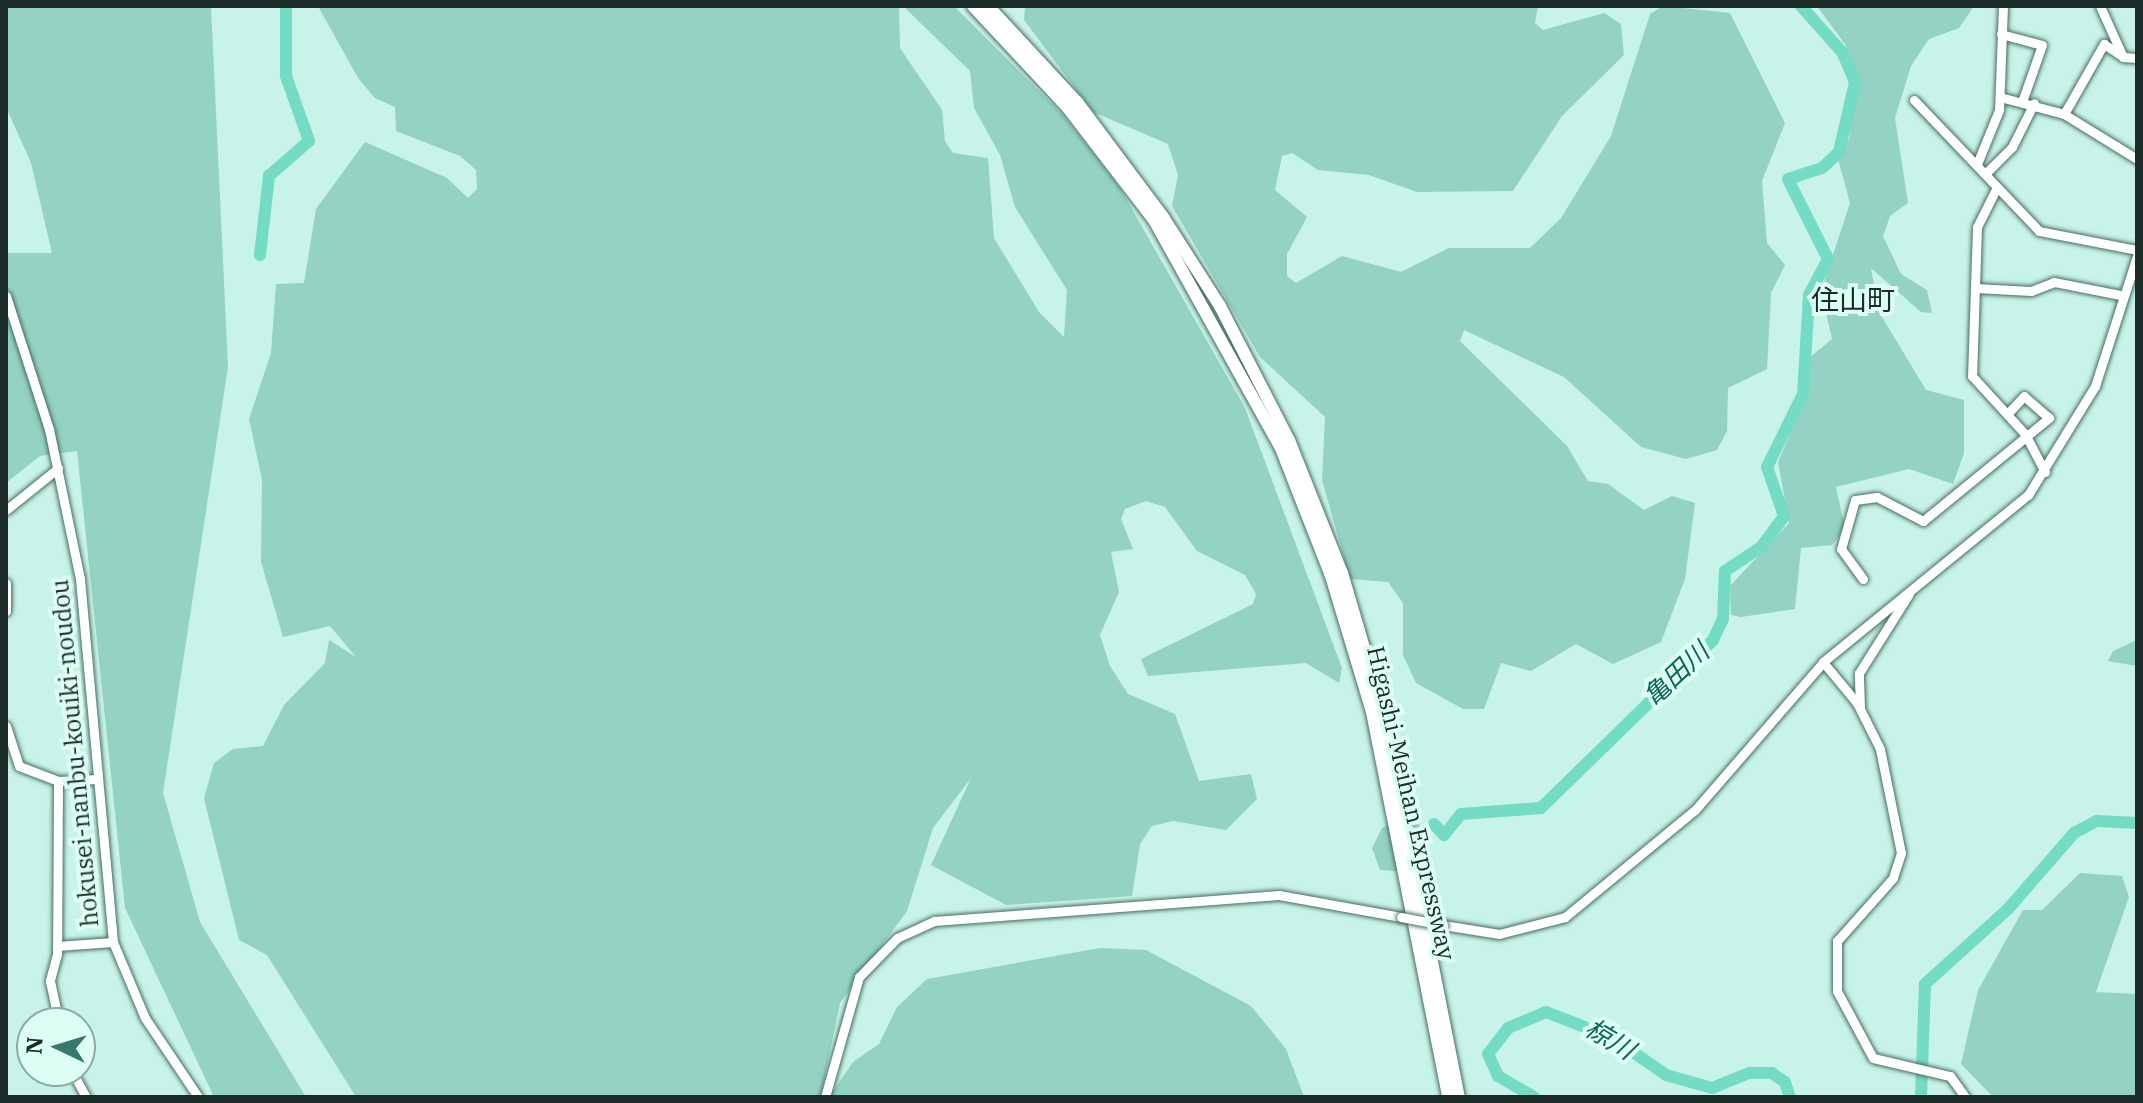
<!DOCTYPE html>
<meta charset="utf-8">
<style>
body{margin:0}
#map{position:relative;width:2143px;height:1103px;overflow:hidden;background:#c8f3e8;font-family:"IBM Plex Serif","Noto Sans JP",serif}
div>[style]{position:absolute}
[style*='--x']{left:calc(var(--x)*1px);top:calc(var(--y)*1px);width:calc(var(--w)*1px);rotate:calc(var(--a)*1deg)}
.green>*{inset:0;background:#94d2c3}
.river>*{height:12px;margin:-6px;padding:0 6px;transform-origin:6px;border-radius:6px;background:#74dbc4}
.roads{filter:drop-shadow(0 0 2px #466d64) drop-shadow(0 0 2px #466d64)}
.minor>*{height:9px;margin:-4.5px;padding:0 4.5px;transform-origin:4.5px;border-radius:4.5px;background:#fff}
.highway>*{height:12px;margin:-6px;padding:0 6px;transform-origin:6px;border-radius:6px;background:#fff}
.bridges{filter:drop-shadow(0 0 2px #466d64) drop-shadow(0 0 2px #466d64)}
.minor-bridge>*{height:9px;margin:-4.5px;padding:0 4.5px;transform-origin:4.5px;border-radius:4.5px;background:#fff}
span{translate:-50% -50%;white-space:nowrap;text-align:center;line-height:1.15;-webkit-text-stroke:8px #dcfef5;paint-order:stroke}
.street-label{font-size:24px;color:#1b2b27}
.water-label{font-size:26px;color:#0e6456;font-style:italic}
.quarter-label{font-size:28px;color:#1b2b27}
.frame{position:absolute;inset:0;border:8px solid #1b2b27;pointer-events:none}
.north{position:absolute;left:16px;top:1007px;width:80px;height:80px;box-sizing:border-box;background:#dcfef5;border:2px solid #8faaa3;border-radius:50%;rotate:274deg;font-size:22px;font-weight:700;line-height:32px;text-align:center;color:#1b2b27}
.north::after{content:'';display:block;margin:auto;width:28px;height:36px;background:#36796b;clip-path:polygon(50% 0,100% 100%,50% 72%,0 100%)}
</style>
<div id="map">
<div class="green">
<div style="clip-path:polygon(6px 6px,211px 6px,228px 367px,163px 793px,200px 922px,306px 1097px,214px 1097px,125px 908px,77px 451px,40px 456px,6px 483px,6px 253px,52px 253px,31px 163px,6px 107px)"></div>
<div style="clip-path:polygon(318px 6px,899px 6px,900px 48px,942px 110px,945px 141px,953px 153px,988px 158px,994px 238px,1039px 312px,1064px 337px,1067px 290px,1015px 207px,1000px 155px,974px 108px,970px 71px,903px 6px,954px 6px,1063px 115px,1120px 188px,1245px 408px,1342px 668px,1339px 683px,1306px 663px,1148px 676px,1141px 659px,1253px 604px,1256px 594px,1245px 575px,1197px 551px,1165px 507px,1146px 501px,1125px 509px,1121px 519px,1133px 549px,1111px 552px,1119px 592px,1100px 635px,1110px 666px,1128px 694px,1175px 714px,1199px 781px,1251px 774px,1257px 799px,1226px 830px,1173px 821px,1152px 826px,1140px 844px,1132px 896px,1006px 905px,931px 865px,971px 778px,933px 828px,907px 911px,840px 1003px,823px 1086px,834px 1090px,853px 1062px,879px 1044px,897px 1007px,927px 979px,1100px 948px,1146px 950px,1251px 1006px,1286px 1049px,1304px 1097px,356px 1097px,267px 955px,239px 940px,204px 798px,214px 763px,233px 749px,263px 746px,284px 705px,325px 663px,329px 640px,356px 657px,330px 626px,283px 637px,261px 562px,262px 480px,249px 419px,271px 353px,276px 284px,304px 283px,316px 209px,365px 142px,447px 178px,468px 198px,477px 189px,476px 170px,460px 156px,396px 131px,395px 107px,375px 98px,358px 78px)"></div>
<div style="clip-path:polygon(1025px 6px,1538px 6px,1535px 23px,1543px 30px,1604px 13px,1621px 24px,1624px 55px,1562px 116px,1513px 191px,1417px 192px,1369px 175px,1318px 170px,1292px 153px,1282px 156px,1275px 190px,1307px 217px,1287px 254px,1287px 276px,1296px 283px,1342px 256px,1401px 272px,1449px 248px,1530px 248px,1561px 218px,1611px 136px,1650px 14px,1663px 6px,1730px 13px,1785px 123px,1762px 181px,1767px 243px,1785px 265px,1771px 293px,1767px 369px,1728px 388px,1727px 431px,1717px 450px,1686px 459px,1641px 447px,1564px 377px,1464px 330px,1460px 341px,1567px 446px,1588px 481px,1608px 484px,1644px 510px,1672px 496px,1695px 503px,1685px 579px,1661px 642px,1613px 664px,1576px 644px,1531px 671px,1501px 663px,1484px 709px,1463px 709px,1416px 683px,1403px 655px,1403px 603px,1388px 582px,1350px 579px,1322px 480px,1325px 417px,1260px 357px,1172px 206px,1178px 175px,1168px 144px,1093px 112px,1024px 20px)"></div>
<div style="clip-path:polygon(1817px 6px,1974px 6px,1959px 28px,1929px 39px,1911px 66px,1895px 118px,1908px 203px,1890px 216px,1883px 236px,1901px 274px,1927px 290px,1932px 313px,1921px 312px,1871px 268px,1879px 312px,1926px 390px,1964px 400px,1964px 453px,1953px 484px,1909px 469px,1836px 487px,1845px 528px,1832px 545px,1801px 548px,1795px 609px,1741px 617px,1731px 615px,1730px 586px,1789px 523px,1778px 462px,1808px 392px,1809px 358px,1832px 339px,1821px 291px,1850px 203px,1838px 159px,1849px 139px,1856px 86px,1847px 47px)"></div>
<div style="clip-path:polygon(2137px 640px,2137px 666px,2108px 661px,2113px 651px)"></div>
<div style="clip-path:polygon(1399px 821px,1422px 825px,1430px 874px,1380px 870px,1372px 848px,1382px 828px)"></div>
<div style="clip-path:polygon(2080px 873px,2122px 876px,2129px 897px,2096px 992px,2137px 994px,2137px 1097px,1993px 1097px,1961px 1064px,1978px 990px,2023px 910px,2042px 910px)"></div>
</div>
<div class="river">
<div style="--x:260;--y:255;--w:80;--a:-83.5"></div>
<div style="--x:269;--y:176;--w:53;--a:-41.2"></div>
<div style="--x:309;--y:141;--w:69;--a:-109.5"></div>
<div style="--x:286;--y:76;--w:70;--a:-90"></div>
<div style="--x:1434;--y:824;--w:15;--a:48"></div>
<div style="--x:1444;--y:835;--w:27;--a:-51"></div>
<div style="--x:1461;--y:814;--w:80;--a:-4.3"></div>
<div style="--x:1541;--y:808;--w:240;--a:-44.3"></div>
<div style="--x:1713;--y:640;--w:23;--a:-65"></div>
<div style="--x:1723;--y:619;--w:48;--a:-87.6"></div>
<div style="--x:1725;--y:571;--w:43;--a:-33.7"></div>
<div style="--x:1761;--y:547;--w:39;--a:-53"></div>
<div style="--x:1784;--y:516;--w:52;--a:-109.1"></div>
<div style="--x:1767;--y:467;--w:81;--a:-63.7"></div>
<div style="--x:1803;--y:394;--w:99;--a:-86.5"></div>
<div style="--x:1809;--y:295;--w:41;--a:-62.2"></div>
<div style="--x:1828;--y:259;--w:89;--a:-116.6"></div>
<div style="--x:1788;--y:179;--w:36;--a:-18"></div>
<div style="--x:1822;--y:168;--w:23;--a:-43"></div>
<div style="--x:1839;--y:152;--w:72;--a:-77.1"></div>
<div style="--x:1855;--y:82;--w:33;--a:-113"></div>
<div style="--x:1842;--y:52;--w:62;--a:-131.7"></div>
<div style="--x:1534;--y:1097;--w:42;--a:-149.7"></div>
<div style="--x:1498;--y:1076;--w:24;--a:-114"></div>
<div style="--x:1488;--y:1054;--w:33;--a:-52"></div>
<div style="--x:1508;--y:1028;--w:41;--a:-22.8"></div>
<div style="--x:1546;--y:1012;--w:72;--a:21.2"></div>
<div style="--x:1613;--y:1038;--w:65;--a:34.9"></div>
<div style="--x:1666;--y:1075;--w:48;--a:15.8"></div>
<div style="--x:1712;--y:1088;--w:40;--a:-22"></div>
<div style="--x:1749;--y:1073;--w:23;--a:0"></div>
<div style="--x:1772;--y:1073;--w:16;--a:35"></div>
<div style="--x:1785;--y:1082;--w:16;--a:72"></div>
<div style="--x:1921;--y:1097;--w:113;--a:-88"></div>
<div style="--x:1925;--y:984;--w:112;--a:-42.1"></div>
<div style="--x:2008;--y:909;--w:101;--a:-49"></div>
<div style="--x:2074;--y:833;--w:26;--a:-28"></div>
<div style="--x:2097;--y:821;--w:40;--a:2.9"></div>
</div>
<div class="roads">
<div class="minor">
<div style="--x:2100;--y:6;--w:56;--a:65.7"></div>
<div style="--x:2123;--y:57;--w:14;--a:4"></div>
<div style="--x:2001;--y:34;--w:42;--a:15"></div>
<div style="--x:2042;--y:45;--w:57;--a:109.4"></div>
<div style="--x:2000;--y:97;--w:66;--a:14.9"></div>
<div style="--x:2064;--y:114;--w:86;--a:31.7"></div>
<div style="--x:1914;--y:100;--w:181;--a:46.3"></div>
<div style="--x:2039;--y:231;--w:100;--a:11"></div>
<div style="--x:2064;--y:114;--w:81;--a:-60.3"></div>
<div style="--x:2104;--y:44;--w:23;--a:34"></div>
<div style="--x:1977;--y:164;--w:58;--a:-67.8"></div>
<div style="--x:1999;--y:110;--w:104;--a:-87.8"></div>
<div style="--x:1985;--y:174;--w:38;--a:-45"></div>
<div style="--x:2012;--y:147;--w:49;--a:-63.4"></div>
<div style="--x:1997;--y:187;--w:45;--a:116.6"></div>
<div style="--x:1977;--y:227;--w:149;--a:91.9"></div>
<div style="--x:1972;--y:376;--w:79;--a:47.6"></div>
<div style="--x:2025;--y:434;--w:43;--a:62.2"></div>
<div style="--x:1975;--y:288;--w:56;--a:3.1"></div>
<div style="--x:2031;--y:291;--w:25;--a:-21"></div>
<div style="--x:2054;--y:282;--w:67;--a:11.1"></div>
<div style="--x:6;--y:296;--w:140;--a:72.1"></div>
<div style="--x:49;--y:429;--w:153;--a:78.3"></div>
<div style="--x:80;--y:579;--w:364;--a:84.8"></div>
<div style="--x:113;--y:942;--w:82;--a:67.2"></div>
<div style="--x:145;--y:1018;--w:95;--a:56.1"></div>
<div style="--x:6;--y:510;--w:67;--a:-38.9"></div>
<div style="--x:1863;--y:579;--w:37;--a:-126"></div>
<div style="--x:1841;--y:549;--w:51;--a:-74.1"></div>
<div style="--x:1855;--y:500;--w:22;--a:-8"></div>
<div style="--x:1877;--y:497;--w:52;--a:27.6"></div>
<div style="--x:1923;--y:521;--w:163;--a:-39.3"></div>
<div style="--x:2049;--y:418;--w:33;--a:-139"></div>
<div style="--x:2024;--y:396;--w:23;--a:133"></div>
<div style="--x:6;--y:583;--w:28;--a:90"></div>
<div style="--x:1823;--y:662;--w:53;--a:50.3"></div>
<div style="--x:1857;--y:703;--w:51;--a:63.4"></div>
<div style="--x:1880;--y:749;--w:106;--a:78.6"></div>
<div style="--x:1901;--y:853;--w:26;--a:108"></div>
<div style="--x:1893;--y:878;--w:84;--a:131.6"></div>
<div style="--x:1837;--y:941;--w:50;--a:90"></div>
<div style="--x:1837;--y:991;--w:76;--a:61.8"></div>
<div style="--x:1873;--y:1058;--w:79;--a:13.2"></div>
<div style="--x:1950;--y:1076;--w:26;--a:54"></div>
<div style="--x:1860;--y:707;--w:34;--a:-92"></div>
<div style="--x:1859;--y:673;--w:93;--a:-57.7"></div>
<div style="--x:6;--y:726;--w:42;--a:72"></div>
<div style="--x:19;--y:766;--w:42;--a:21"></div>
<div style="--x:58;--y:781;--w:173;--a:90.3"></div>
<div style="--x:57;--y:954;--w:28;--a:105"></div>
<div style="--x:50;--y:981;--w:43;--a:77.9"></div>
<div style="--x:58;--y:781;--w:40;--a:-2.9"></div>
<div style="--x:1443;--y:925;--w:57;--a:9.1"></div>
<div style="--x:1499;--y:934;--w:68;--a:-14.4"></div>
<div style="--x:1565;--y:917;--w:168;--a:-39.5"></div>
<div style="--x:1695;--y:810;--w:196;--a:-49.1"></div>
<div style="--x:1823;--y:662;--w:264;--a:-39.2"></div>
<div style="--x:2028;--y:495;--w:128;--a:-58.4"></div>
<div style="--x:2095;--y:386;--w:137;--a:-72.1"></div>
<div style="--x:57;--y:946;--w:56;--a:-4.1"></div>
<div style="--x:72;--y:1071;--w:30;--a:62"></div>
<div style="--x:825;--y:1097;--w:125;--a:-74.2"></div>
<div style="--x:859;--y:977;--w:54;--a:-45.7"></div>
<div style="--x:897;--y:938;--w:41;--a:-24.7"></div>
<div style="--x:934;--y:921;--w:346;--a:-4.3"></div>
<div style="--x:1279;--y:895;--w:124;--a:10.2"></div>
</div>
<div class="highway">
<div style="--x:973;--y:6;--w:139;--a:47"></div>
<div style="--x:1068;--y:108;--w:141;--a:52.5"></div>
<div style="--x:1154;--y:220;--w:259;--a:60.9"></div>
<div style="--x:1280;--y:446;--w:140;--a:68.6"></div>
<div style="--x:1331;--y:576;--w:142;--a:73.2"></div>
<div style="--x:1372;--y:712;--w:392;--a:78.8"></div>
<div style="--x:988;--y:6;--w:131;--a:47.2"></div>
<div style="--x:1077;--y:102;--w:144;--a:53.2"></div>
<div style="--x:1163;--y:217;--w:106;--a:57.4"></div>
<div style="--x:1220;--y:306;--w:151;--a:62.8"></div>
<div style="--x:1289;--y:440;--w:143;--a:68.3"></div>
<div style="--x:1342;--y:573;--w:142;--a:73.6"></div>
<div style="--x:1382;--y:709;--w:396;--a:78.8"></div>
</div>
</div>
<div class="bridges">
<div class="minor-bridge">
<div style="--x:1401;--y:917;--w:43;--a:10.8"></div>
</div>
</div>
<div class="street-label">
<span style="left:75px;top:753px;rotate:-95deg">hokusei-nanbu-kouiki-noudou</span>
<span style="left:1411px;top:803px;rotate:77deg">Higashi-Meihan Expressway</span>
</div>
<div class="water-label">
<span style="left:1676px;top:674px;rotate:-43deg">亀田川</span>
<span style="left:1610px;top:1039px;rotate:31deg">椋川</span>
</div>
<div class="quarter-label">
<span style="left:1853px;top:300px">住山町</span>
</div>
<div class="frame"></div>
<div class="north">N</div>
</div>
